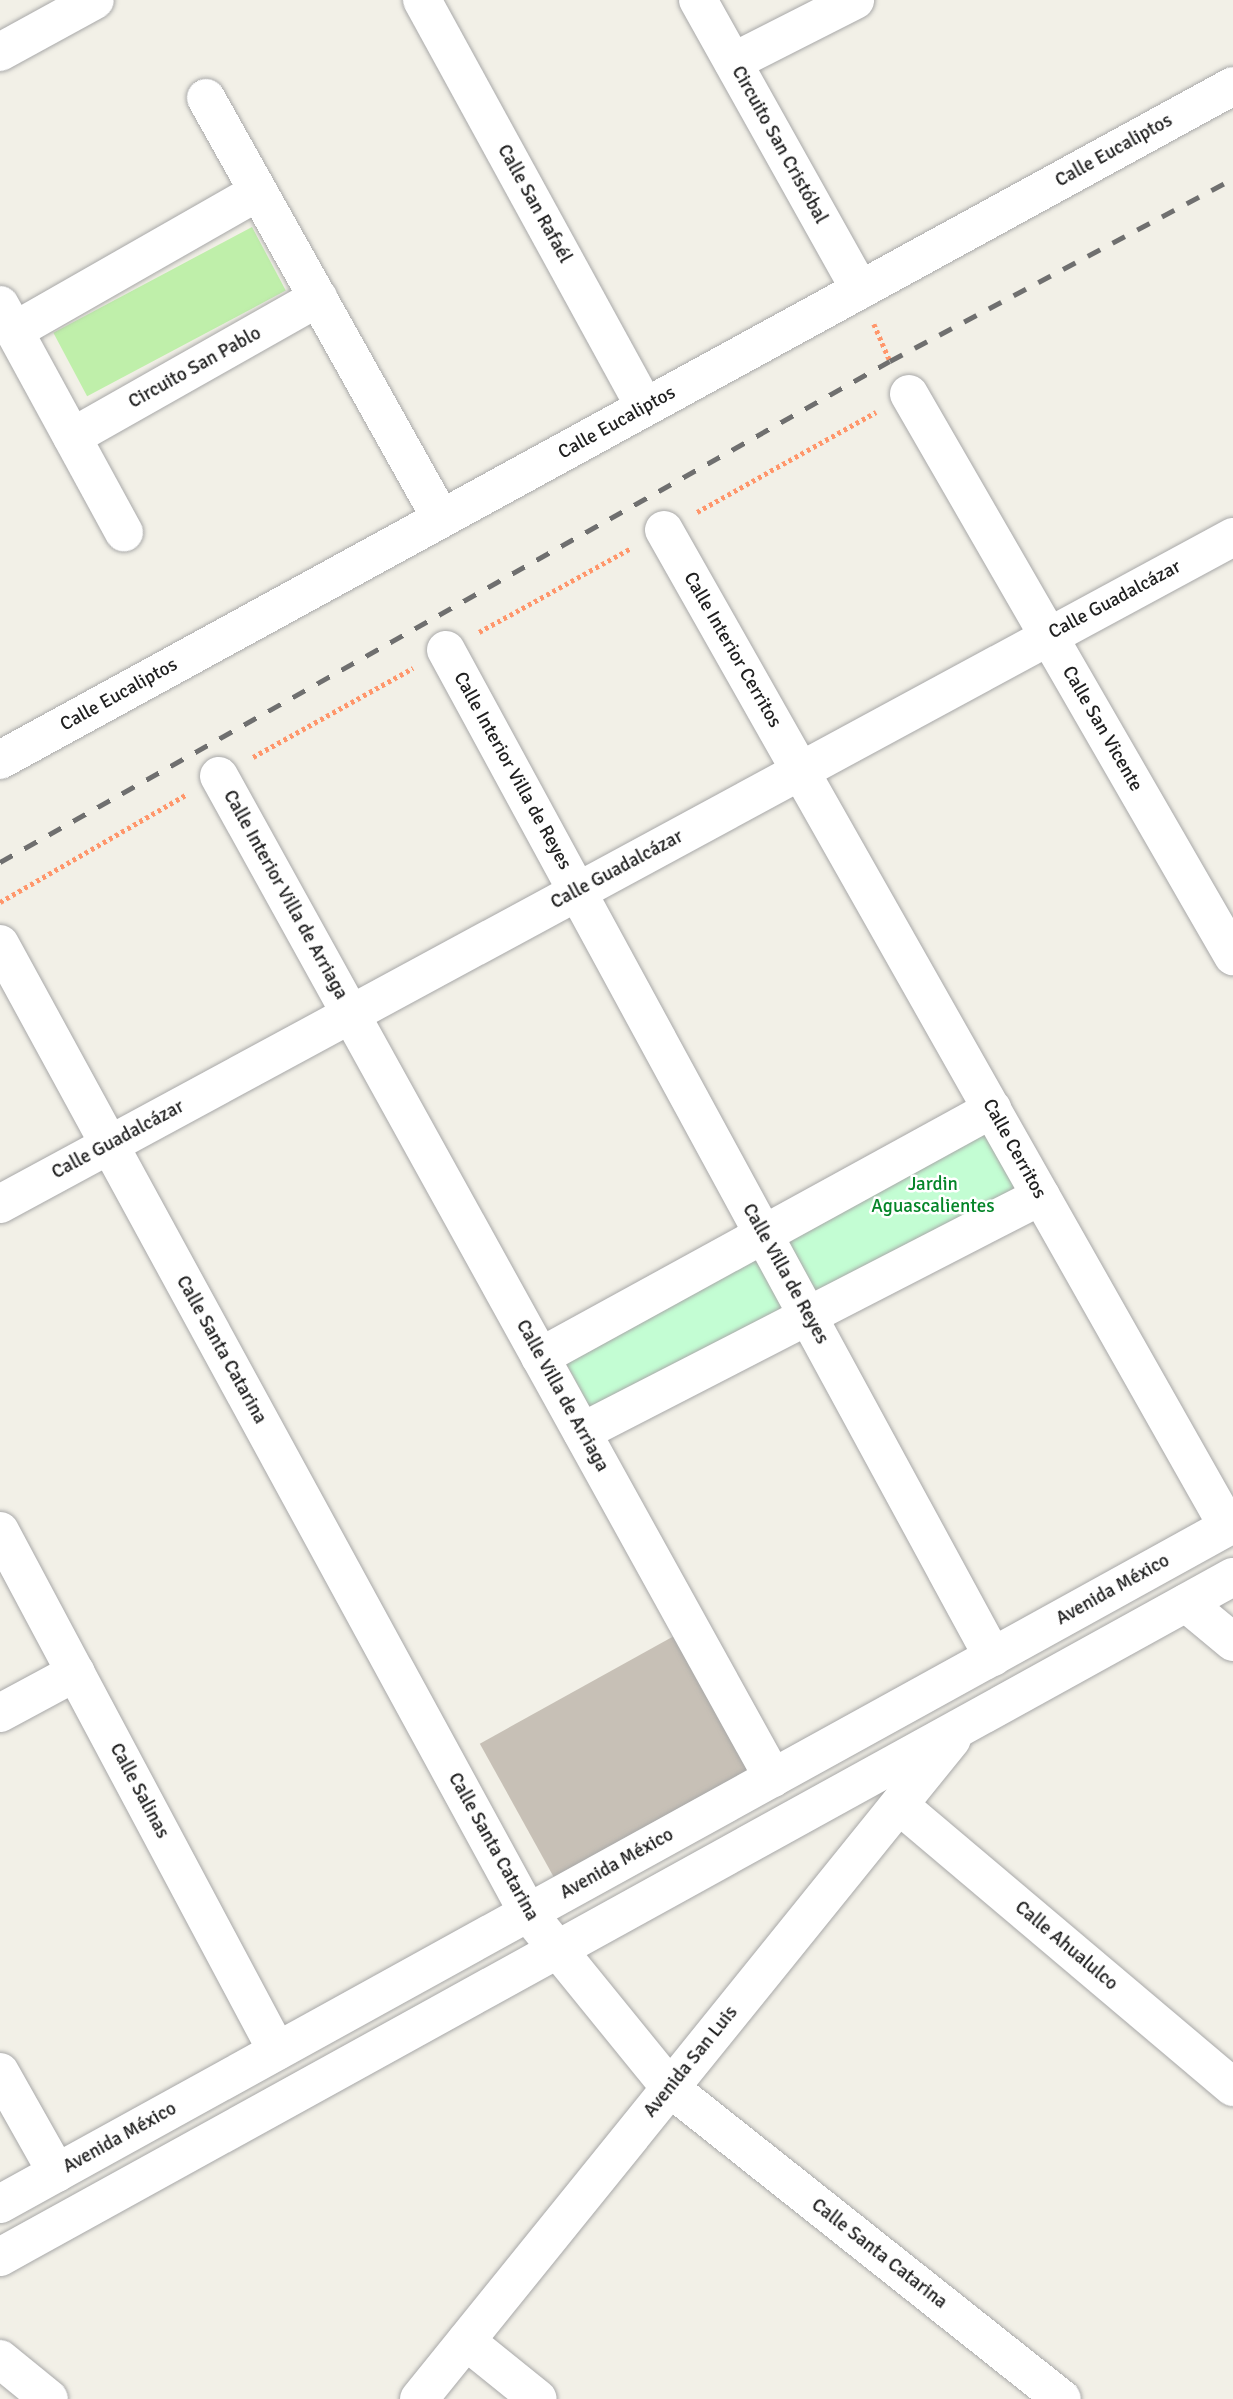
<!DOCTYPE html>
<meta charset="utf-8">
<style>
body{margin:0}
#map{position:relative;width:1233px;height:2399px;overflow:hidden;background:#f2f0e7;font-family:Signika,sans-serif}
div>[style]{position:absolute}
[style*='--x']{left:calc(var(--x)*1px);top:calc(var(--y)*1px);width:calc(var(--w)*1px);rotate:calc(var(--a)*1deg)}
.grass>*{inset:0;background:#bfefaa;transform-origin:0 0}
.park>*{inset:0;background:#c3fdd3;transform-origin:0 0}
.building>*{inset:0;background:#c7c0b6;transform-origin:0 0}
.path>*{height:4.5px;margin-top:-2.25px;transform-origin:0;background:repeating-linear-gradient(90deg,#ff966b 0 3.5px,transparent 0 7px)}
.roads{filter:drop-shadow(0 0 2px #a8a8a8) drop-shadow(0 0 2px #a8a8a8)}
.minor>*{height:38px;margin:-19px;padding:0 19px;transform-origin:19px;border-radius:19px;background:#fff}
.rail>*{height:5px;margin-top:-2.5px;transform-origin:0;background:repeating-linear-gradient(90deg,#6f6f6f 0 14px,transparent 0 28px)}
span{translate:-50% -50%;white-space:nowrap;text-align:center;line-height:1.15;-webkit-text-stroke:5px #fff;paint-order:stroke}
.street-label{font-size:19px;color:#212121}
.park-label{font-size:19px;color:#048528}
</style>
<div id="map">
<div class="grass">
<div style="left:252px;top:227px;width:72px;height:225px;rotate:62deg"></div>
</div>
<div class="park">
<div style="left:988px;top:1121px;width:82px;height:486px;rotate:62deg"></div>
</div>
<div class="building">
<div style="left:674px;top:1636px;width:153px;height:222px;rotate:61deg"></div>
</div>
<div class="path">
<div style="--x:874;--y:324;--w:40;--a:66.6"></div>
<div style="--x:697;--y:512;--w:205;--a:-29.2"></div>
<div style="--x:479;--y:632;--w:174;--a:-28.9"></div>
<div style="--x:253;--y:757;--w:183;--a:-29.1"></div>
<div style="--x:0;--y:902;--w:216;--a:-30"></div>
</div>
<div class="roads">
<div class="minor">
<div style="--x:422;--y:0;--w:464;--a:61.3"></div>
<div style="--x:698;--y:0;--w:332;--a:60.8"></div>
<div style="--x:0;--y:52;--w:108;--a:-28.7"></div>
<div style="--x:733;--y:62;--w:137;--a:-26.9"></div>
<div style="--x:206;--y:98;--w:482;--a:60.8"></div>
<div style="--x:0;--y:305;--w:259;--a:61.4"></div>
<div style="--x:14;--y:331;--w:281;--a:-29.7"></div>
<div style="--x:909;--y:394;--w:649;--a:60.04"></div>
<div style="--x:72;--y:437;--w:283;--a:-29.5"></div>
<div style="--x:664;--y:530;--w:1145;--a:60.5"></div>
<div style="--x:446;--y:650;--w:1146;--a:61.49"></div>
<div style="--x:0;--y:760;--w:1405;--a:-28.66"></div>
<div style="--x:219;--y:776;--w:1145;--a:61.06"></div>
<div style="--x:0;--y:944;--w:1104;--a:61.41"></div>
<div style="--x:528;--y:1913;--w:225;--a:50.9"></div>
<div style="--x:670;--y:2088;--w:500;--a:38.43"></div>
<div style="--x:0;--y:1204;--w:1402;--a:-28.41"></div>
<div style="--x:540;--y:1357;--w:516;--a:-28.75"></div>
<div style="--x:582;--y:1432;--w:516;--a:-27.21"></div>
<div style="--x:0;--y:1531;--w:589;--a:61.96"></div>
<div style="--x:1186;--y:1603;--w:61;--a:39.7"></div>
<div style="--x:0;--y:1713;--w:86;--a:-28.3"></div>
<div style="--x:899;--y:1805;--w:437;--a:40.2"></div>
<div style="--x:0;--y:2072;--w:116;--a:60.6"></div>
<div style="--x:0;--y:2204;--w:1408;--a:-28.88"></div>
<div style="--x:0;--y:2257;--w:1408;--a:-28.88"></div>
<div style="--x:466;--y:2341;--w:92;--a:38.9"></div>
<div style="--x:0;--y:2359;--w:63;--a:39.2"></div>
<div style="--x:419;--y:2399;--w:848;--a:-51.08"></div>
</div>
</div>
<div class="rail">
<div style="--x:0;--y:862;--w:1021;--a:-29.38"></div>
<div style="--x:890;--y:361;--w:388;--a:-28"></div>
</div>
<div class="street-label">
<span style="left:779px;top:145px;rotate:61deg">Circuito San Cristóbal</span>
<span style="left:1114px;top:151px;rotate:-29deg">Calle Eucaliptos</span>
<span style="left:534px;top:204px;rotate:61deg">Calle San Rafaél</span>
<span style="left:195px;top:368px;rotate:-29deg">Circuito San Pablo</span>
<span style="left:617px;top:423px;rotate:-29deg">Calle Eucaliptos</span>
<span style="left:1115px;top:600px;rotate:-28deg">Calle Guadalcázar</span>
<span style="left:732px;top:650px;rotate:60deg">Calle Interior Cerritos</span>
<span style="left:119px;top:695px;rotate:-29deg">Calle Eucaliptos</span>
<span style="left:1102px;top:729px;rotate:60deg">Calle San Vicente</span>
<span style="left:512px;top:771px;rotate:61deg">Calle Interior Villa de Reyes</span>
<span style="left:617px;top:870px;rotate:-28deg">Calle Guadalcázar</span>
<span style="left:285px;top:895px;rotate:61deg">Calle Interior Villa de Arriaga</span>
<span style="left:118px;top:1140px;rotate:-28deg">Calle Guadalcázar</span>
<span style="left:1014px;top:1149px;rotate:61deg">Calle Cerritos</span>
<span style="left:785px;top:1274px;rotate:61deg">Calle Villa de Reyes</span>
<span style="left:221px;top:1350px;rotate:61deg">Calle Santa Catarina</span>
<span style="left:562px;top:1396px;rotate:61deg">Calle Villa de Arriaga</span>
<span style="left:1113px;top:1590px;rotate:-29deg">Avenida México</span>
<span style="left:139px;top:1791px;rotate:62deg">Calle Salinas</span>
<span style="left:493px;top:1847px;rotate:61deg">Calle Santa Catarina</span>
<span style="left:617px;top:1864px;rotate:-29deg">Avenida México</span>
<span style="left:1066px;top:1946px;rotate:40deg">Calle Ahualulco</span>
<span style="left:691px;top:2062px;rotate:-51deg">Avenida San Luis</span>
<span style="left:120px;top:2138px;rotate:-29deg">Avenida México</span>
<span style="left:879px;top:2254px;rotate:38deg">Calle Santa Catarina</span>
</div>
<div class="park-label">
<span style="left:933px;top:1196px">Jardin<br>Aguascalientes</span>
</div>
</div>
